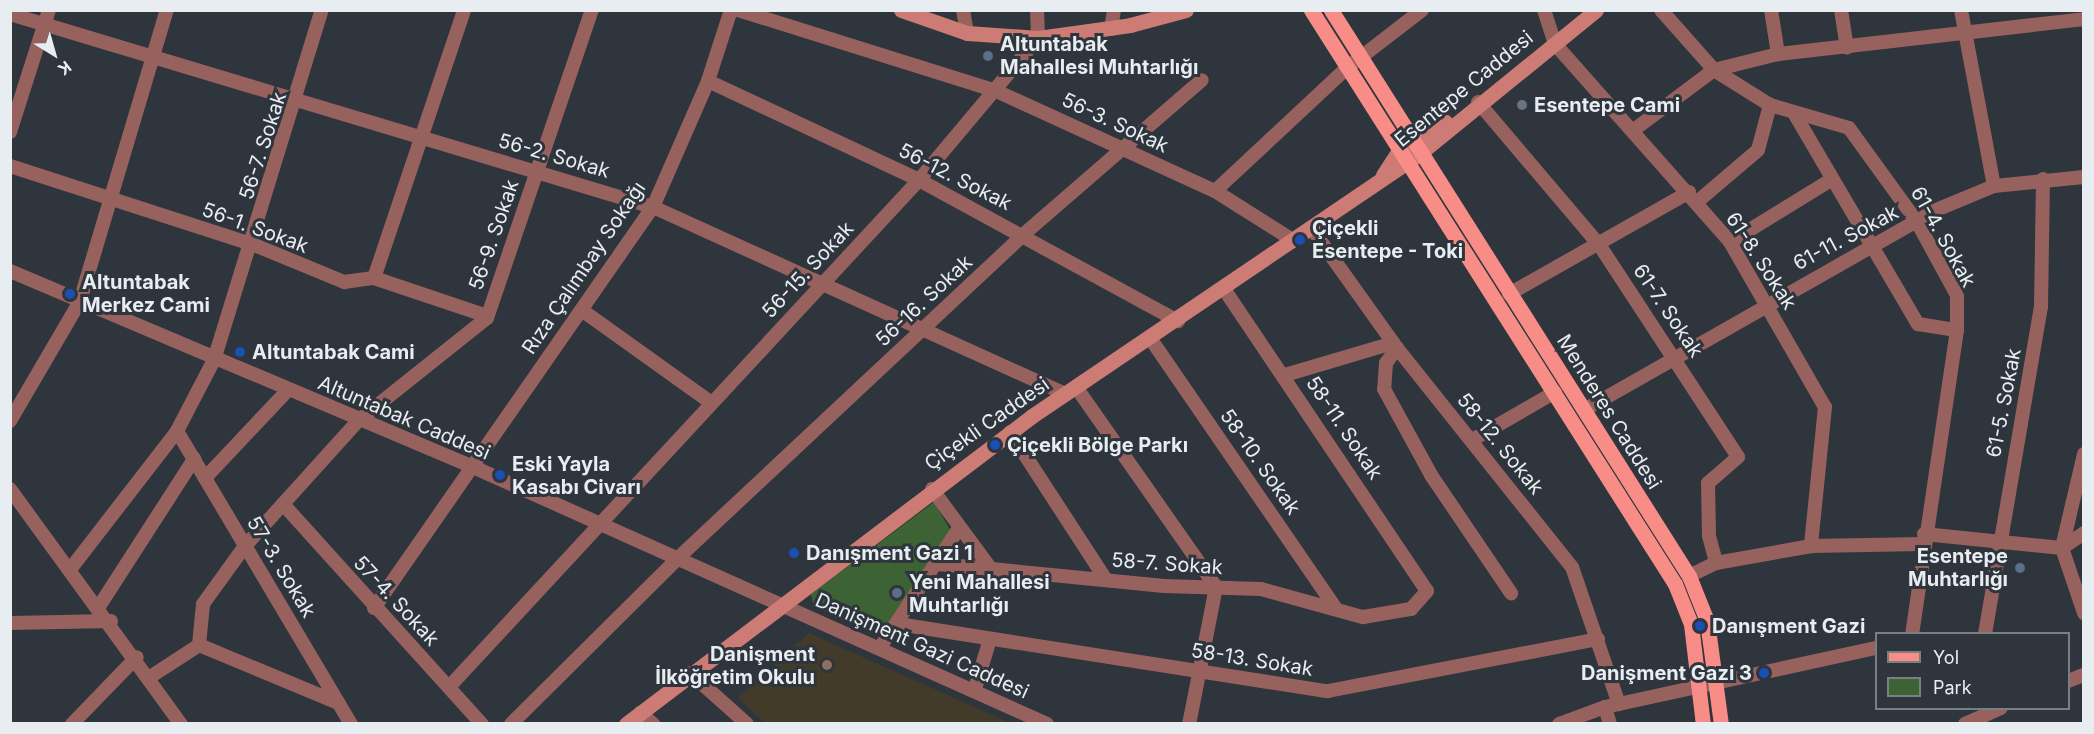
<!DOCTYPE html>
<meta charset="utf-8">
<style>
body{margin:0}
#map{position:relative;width:2094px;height:734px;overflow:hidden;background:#2e353d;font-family:Inter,sans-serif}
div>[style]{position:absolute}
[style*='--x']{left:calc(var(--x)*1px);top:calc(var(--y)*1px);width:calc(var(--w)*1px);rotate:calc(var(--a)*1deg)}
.education>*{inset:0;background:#433b2a}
.green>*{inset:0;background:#3d6334}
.street>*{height:14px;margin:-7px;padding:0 7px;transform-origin:7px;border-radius:7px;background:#97625e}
.secondary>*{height:15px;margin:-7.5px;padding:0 7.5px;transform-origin:7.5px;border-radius:7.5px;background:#cd7b75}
.primary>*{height:15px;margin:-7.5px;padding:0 7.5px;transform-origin:7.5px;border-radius:7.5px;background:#f78d86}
.dots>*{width:16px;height:16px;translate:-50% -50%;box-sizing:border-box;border:3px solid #2e353d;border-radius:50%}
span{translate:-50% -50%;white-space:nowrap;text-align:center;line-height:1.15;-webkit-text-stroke:6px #2e353d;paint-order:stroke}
.poi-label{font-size:20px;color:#e8edf2;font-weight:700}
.left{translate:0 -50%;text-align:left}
.right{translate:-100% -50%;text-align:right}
.street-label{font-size:20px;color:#e8edf2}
.frame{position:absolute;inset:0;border:12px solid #e8edf2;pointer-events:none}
.legend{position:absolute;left:1875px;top:632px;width:195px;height:78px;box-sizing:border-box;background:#2e353d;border:2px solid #787f85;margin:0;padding:8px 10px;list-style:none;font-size:18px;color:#e8edf2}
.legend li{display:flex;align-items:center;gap:12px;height:30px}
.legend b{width:30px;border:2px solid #787f85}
.north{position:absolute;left:24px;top:24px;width:60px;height:60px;-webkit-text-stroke:4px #2e353d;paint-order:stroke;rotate:143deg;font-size:16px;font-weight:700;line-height:24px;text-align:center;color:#e8edf2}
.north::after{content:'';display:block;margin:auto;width:21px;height:27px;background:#e8edf2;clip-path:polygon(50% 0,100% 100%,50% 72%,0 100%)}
</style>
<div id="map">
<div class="education">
<div style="clip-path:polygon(809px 633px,1010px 723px,765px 723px,738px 698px)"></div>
</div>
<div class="green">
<div style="clip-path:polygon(934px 502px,952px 533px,884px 630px,814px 608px,811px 594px)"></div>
</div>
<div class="street">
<div style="--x:738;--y:10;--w:268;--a:17.4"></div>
<div style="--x:994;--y:90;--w:243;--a:24.6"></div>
<div style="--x:1215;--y:191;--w:93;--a:32.3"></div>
<div style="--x:963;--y:10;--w:23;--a:80"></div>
<div style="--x:1544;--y:10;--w:36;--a:72"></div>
<div style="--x:1555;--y:44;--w:264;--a:48.5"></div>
<div style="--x:1730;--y:242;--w:190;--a:60.1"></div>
<div style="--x:1825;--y:407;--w:140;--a:95.8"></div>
<div style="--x:1661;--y:10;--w:80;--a:48.5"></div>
<div style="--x:1714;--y:70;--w:66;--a:32"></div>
<div style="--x:1770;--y:105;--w:82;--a:16.2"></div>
<div style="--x:1849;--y:128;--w:116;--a:54.1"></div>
<div style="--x:1917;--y:222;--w:83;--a:61.3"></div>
<div style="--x:1957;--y:295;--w:35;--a:90"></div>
<div style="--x:1957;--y:330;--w:307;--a:98.4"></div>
<div style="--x:1771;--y:10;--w:45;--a:81"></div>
<div style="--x:1841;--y:10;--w:38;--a:81"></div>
<div style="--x:1961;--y:10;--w:179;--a:79.4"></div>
<div style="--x:10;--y:14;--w:671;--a:16.71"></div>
<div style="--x:653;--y:207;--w:452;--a:24.4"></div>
<div style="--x:1111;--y:29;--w:19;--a:-81"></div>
<div style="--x:708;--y:81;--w:233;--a:25.1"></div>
<div style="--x:919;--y:180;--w:295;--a:28.6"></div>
<div style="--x:1478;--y:102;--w:189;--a:49.7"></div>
<div style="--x:1600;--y:246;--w:252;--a:56.8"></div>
<div style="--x:1738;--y:457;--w:40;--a:139"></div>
<div style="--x:1708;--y:483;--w:53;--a:88.9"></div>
<div style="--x:1709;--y:536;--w:28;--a:75"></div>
<div style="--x:1794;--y:113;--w:245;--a:59.6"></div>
<div style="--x:1918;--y:324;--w:39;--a:9"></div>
<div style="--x:1635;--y:129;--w:99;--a:-36.8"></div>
<div style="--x:1714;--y:70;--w:66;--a:-14"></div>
<div style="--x:1778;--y:54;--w:308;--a:-6.5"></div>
<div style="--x:10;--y:132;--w:128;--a:-72.3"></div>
<div style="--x:10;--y:166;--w:254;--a:17.9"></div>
<div style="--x:252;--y:244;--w:100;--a:22.4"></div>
<div style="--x:344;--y:282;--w:30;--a:-8"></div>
<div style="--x:374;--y:278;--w:119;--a:18.6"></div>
<div style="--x:1215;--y:191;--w:180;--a:-43"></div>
<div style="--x:1347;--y:68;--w:95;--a:-37.7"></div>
<div style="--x:1697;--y:202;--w:80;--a:-40.4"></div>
<div style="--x:1758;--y:150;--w:47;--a:-75.1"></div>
<div style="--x:1312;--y:229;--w:146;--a:54.5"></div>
<div style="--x:1397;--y:348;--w:280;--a:51.4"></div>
<div style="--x:1572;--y:567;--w:145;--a:71.1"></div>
<div style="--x:1730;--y:242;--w:116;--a:-31.6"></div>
<div style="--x:10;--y:271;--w:501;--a:22.93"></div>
<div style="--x:471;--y:466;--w:631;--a:24.13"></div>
<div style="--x:374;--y:278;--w:283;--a:-71.4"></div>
<div style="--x:1509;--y:294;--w:207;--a:-29.5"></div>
<div style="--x:583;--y:311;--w:156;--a:35.6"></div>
<div style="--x:1150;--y:338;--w:329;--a:55.5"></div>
<div style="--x:1397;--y:348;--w:19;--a:126"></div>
<div style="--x:1386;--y:363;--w:26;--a:94"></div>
<div style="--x:1384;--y:389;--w:98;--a:61.3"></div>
<div style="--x:1431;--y:475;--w:143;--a:55.9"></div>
<div style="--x:1285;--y:375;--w:113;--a:-16.5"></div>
<div style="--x:1076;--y:387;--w:244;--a:55"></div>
<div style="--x:1216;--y:587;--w:140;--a:101.1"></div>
<div style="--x:1584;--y:410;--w:405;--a:-29.6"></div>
<div style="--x:1936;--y:210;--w:63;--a:-22.5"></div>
<div style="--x:1994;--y:186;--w:90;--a:-5.7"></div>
<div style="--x:10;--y:421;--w:139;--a:-59.7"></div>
<div style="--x:80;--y:301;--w:304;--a:-73.4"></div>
<div style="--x:177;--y:431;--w:341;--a:59.3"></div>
<div style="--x:1010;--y:432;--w:176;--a:57"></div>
<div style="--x:1472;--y:440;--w:96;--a:-30"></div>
<div style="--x:2084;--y:454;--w:97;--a:103.2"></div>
<div style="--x:2062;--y:548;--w:69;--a:71.3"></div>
<div style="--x:205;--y:478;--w:121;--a:-46.7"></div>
<div style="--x:10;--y:489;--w:291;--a:54"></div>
<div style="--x:932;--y:489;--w:99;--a:53.6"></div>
<div style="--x:991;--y:569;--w:174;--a:5.6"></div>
<div style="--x:1164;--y:586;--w:97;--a:1.8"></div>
<div style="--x:1261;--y:589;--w:106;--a:15.4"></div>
<div style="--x:1363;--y:617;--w:49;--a:-9.5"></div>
<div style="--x:1411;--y:609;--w:24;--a:-48"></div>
<div style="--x:1427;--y:591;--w:364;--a:-123.9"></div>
<div style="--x:283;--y:504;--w:297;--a:47.9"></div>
<div style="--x:1924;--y:534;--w:139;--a:5.8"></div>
<div style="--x:2062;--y:548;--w:27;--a:-34"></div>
<div style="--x:938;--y:564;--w:53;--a:5.4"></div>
<div style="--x:72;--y:567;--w:172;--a:-52.3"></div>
<div style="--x:177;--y:431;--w:80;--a:-62.5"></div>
<div style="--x:214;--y:360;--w:366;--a:-72.9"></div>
<div style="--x:1689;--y:576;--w:30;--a:-26"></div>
<div style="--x:1716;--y:563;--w:97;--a:-10.1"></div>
<div style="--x:1811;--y:546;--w:111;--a:-1"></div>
<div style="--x:100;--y:605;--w:174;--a:-57.2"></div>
<div style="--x:374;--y:608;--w:489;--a:-55.2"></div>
<div style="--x:653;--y:207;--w:137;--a:-66.4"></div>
<div style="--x:708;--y:81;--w:75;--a:-72.1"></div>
<div style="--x:10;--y:623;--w:101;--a:-1.1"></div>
<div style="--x:898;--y:624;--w:435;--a:8.9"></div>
<div style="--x:1328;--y:691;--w:275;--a:-10.9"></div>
<div style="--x:1985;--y:634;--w:332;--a:-80.3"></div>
<div style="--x:2041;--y:307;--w:128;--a:-89.1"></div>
<div style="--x:199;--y:645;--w:41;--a:-84.4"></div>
<div style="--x:203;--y:604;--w:72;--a:-54.1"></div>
<div style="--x:245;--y:546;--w:170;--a:-47.9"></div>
<div style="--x:359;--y:420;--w:164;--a:-38.6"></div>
<div style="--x:487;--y:318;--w:325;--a:-71.2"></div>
<div style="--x:881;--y:646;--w:141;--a:-56.5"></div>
<div style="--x:690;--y:673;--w:76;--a:41.8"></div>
<div style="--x:150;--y:677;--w:59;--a:-33.1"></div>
<div style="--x:199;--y:645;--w:151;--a:22.6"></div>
<div style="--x:2068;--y:681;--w:17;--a:-21"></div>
<div style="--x:449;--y:687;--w:691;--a:-47.17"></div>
<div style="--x:919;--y:180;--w:185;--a:-50"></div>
<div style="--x:1038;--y:38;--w:28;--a:-92"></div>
<div style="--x:975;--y:689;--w:52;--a:-73.3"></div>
<div style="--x:1605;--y:707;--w:18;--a:74"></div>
<div style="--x:640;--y:713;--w:17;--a:40"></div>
<div style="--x:72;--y:724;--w:93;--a:-45.9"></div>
<div style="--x:511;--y:724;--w:235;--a:-44.8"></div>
<div style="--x:678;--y:558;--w:474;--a:-43.1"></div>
<div style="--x:1024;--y:234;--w:235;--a:-40.9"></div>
<div style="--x:1559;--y:724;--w:49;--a:-20.3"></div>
<div style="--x:1605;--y:707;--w:277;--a:-12.3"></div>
<div style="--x:1965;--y:724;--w:39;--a:-24"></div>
</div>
<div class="secondary">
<div style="--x:901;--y:10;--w:70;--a:19.2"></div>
<div style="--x:967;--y:33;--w:71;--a:4"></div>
<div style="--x:1038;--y:38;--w:93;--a:-8"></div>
<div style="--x:1130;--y:25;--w:58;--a:-15"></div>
<div style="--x:1383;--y:175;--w:30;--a:-57"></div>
<div style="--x:1399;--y:150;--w:54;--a:-32.2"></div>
<div style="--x:626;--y:724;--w:510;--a:-37.18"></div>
<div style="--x:1032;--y:416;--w:467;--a:-34.1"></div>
<div style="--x:1419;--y:154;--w:228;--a:-39.1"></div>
</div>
<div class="primary">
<div style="--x:1311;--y:10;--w:680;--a:57.62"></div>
<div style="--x:1675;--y:584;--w:43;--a:68.2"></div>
<div style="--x:1691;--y:624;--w:101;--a:83.2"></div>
<div style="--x:1331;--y:10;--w:670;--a:57.69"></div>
<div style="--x:1689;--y:576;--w:48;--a:68.2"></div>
<div style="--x:1707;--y:621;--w:104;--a:82.3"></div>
</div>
<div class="dots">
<div style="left:988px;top:56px;background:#5c6f8a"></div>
<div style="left:1522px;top:105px;background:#6b7280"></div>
<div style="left:1300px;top:240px;background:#1a4fb4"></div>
<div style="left:70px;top:294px;background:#1a4fb4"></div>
<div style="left:240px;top:352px;background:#1a4fb4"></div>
<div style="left:995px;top:445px;background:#1a4fb4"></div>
<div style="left:500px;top:475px;background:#1a4fb4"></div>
<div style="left:794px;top:553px;background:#1a4fb4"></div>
<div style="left:2020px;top:568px;background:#5c6f8a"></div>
<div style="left:897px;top:593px;background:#5c6f8a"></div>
<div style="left:1700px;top:626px;background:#1a4fb4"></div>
<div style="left:827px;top:665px;background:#8d6e63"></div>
<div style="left:1764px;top:673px;background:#1a4fb4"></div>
</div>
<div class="poi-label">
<span class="left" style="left:1000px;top:56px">Altuntabak<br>Mahallesi Muhtarlığı</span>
<span class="left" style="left:1534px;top:105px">Esentepe Cami</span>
<span class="left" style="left:1312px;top:240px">Çiçekli<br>Esentepe - Toki</span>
<span class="left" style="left:82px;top:294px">Altuntabak<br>Merkez Cami</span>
<span class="left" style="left:252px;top:352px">Altuntabak Cami</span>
<span class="left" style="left:1007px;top:445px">Çiçekli Bölge Parkı</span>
<span class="left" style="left:512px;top:476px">Eski Yayla<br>Kasabı Civarı</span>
<span class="left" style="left:806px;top:553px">Danışment Gazi 1</span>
<span class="right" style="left:2008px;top:568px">Esentepe<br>Muhtarlığı</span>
<span class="left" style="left:909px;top:594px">Yeni Mahallesi<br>Muhtarlığı</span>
<span class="left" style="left:1712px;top:626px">Danışment Gazi</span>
<span class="right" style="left:815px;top:666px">Danişment<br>İlköğretim Okulu</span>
<span class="right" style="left:1752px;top:673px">Danişment Gazi 3</span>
</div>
<div class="street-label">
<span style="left:1464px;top:89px;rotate:-39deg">Esentepe Caddesi</span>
<span style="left:1115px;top:123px;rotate:25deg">56-3. Sokak</span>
<span style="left:263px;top:146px;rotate:-72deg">56-7. Sokak</span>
<span style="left:554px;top:156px;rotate:16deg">56-2. Sokak</span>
<span style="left:955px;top:177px;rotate:27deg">56-12. Sokak</span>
<span style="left:255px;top:228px;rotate:20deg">56-1. Sokak</span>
<span style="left:494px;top:235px;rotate:-71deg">56-9. Sokak</span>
<span style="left:1943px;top:237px;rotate:61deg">61-4. Sokak</span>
<span style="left:1846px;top:238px;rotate:-28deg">61-11. Sokak</span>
<span style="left:1761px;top:261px;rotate:57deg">61-8. Sokak</span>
<span style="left:584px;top:268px;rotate:-56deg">Rıza Çalımbay Sokağı</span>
<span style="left:808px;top:270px;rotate:-47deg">56-15. Sokak</span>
<span style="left:924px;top:301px;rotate:-43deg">56-16. Sokak</span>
<span style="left:1668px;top:311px;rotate:56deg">61-7. Sokak</span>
<span style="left:2004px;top:403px;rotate:-79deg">61-5. Sokak</span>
<span style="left:1609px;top:412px;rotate:58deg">Menderes Caddesi</span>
<span style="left:404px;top:418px;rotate:23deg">Altuntabak Caddesi</span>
<span style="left:987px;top:424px;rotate:-35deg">Çiçekli Caddesi</span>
<span style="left:1344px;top:428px;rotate:56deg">58-11. Sokak</span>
<span style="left:1500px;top:444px;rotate:51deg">58-12. Sokak</span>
<span style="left:1260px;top:462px;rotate:55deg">58-10. Sokak</span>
<span style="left:1167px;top:564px;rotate:4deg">58-7. Sokak</span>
<span style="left:281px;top:567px;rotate:59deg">57-3. Sokak</span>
<span style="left:396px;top:601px;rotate:47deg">57-4. Sokak</span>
<span style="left:922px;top:646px;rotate:24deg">Danişment Gazi Caddesi</span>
<span style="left:1252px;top:660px;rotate:9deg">58-13. Sokak</span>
</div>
<div class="frame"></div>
<ul class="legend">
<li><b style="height:8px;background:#f78d86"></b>Yol</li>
<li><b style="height:16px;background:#3d6334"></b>Park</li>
</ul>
<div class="north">K</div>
</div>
